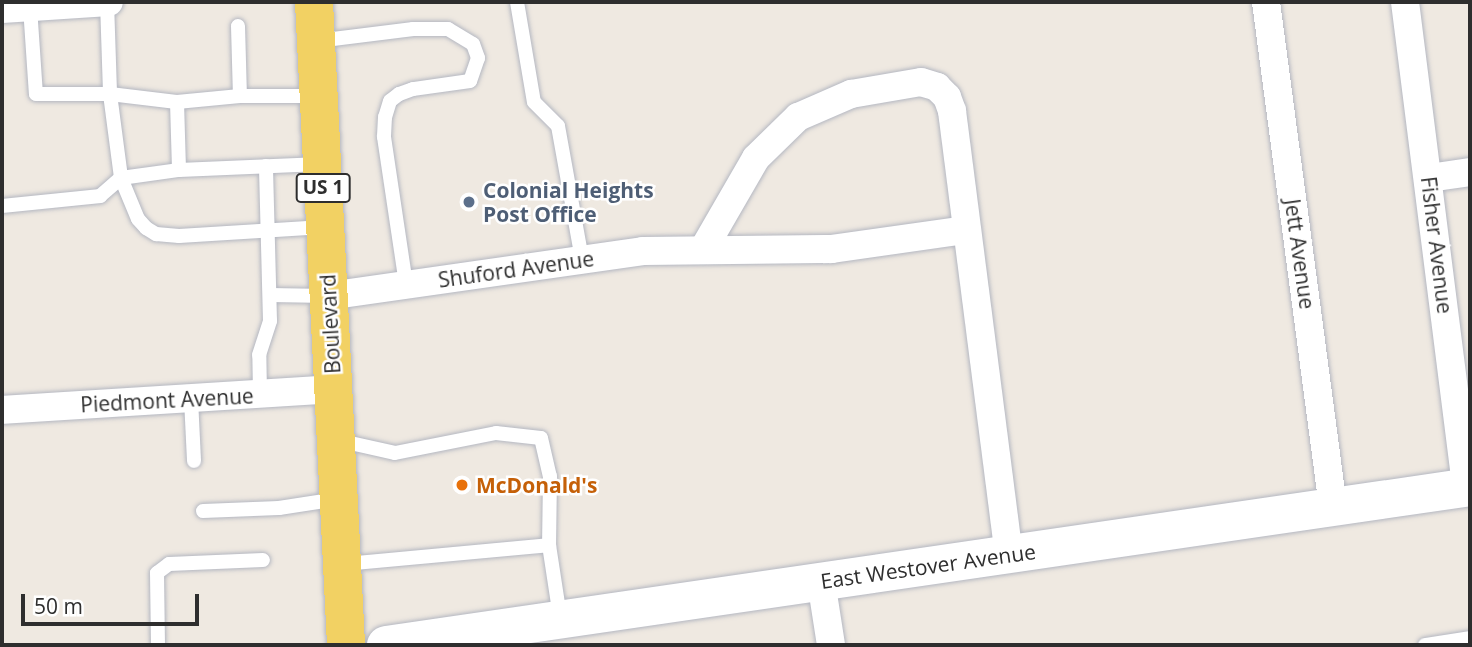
<!DOCTYPE html>
<style>
body{margin:0}
#map{position:relative;width:1472px;height:647px;overflow:hidden;background:#efe9e1;font-family:"Open Sans",sans-serif}
div>[style]{position:absolute}
[style*='--x']{left:calc(var(--x)*1px);top:calc(var(--y)*1px);width:calc(var(--w)*1px);rotate:calc(var(--a)*1deg)}
.roads{filter:drop-shadow(0 0 2px #b4b7c1) drop-shadow(0 0 2px #b4b7c1)}
.lane>*{height:14px;margin:-7px;padding:0 7px;transform-origin:7px;border-radius:7px;background:#fff}
.street>*{height:28px;margin:-14px;padding:0 14px;transform-origin:14px;border-radius:14px;background:#fff}
.secondary>*{height:38px;margin:-19px;padding:0 19px;transform-origin:19px;border-radius:19px;background:#fff}
.primary>*{height:38px;margin:-19px;padding:0 19px;transform-origin:19px;border-radius:19px;background:#f2d163}
.dots>*{width:19px;height:19px;translate:-50% -50%;box-sizing:border-box;border:4px solid #fff;border-radius:50%}
span{translate:-50% -50%;white-space:nowrap;text-align:center;line-height:1.15;-webkit-text-stroke:5px #fff;paint-order:stroke}
.shield-label span{padding:2px 5px;background:#fff;border:2px solid;border-radius:5px;-webkit-text-stroke-width:0}
.shield-label{font-size:19px;color:#2e2e2e;font-weight:700}
.service-label{font-size:21px;color:#4e5e75;font-weight:700}
.left{translate:0 -50%;text-align:left}
.street-label{font-size:21px;color:#2e2e2e}
.food-label{font-size:21px;color:#c56008;font-weight:700}
.frame{position:absolute;inset:0;border:4px solid #2e2e2e;pointer-events:none}
.scale{position:absolute;left:21px;top:594px;width:178px;height:32px;box-sizing:border-box;border:4px solid #2e2e2e;border-top:0;padding-left:9px;font-size:21px;line-height:24px;white-space:nowrap;color:#2e2e2e;-webkit-text-stroke:5px #fff;paint-order:stroke}
</style>
<div id="map">
<div class="roads">
<div class="lane">
<div style="--x:107;--y:2;--w:92;--a:88.1"></div>
<div style="--x:110;--y:94;--w:67;--a:6.8"></div>
<div style="--x:177;--y:102;--w:63;--a:-5.4"></div>
<div style="--x:240;--y:96;--w:77;--a:0"></div>
<div style="--x:517;--y:2;--w:101;--a:80.4"></div>
<div style="--x:534;--y:102;--w:34;--a:45"></div>
<div style="--x:558;--y:126;--w:136;--a:79.8"></div>
<div style="--x:30;--y:7;--w:87;--a:86.1"></div>
<div style="--x:36;--y:94;--w:74;--a:0"></div>
<div style="--x:110;--y:94;--w:85;--a:82.5"></div>
<div style="--x:121;--y:178;--w:44;--a:67.5"></div>
<div style="--x:138;--y:219;--w:12;--a:48"></div>
<div style="--x:146;--y:228;--w:12;--a:31"></div>
<div style="--x:156;--y:234;--w:23;--a:5"></div>
<div style="--x:179;--y:236;--w:145;--a:-3.6"></div>
<div style="--x:238;--y:26;--w:70;--a:88.4"></div>
<div style="--x:317;--y:41;--w:97;--a:-7.1"></div>
<div style="--x:413;--y:29;--w:35;--a:0"></div>
<div style="--x:448;--y:29;--w:29;--a:31"></div>
<div style="--x:473;--y:44;--w:15;--a:70"></div>
<div style="--x:478;--y:58;--w:24;--a:109"></div>
<div style="--x:470;--y:81;--w:58;--a:172"></div>
<div style="--x:413;--y:89;--w:15;--a:160"></div>
<div style="--x:399;--y:94;--w:11;--a:142"></div>
<div style="--x:390;--y:101;--w:17;--a:107"></div>
<div style="--x:385;--y:117;--w:20;--a:93"></div>
<div style="--x:384;--y:137;--w:150;--a:81.5"></div>
<div style="--x:177;--y:102;--w:68;--a:88.3"></div>
<div style="--x:2;--y:206;--w:99;--a:-5.8"></div>
<div style="--x:100;--y:196;--w:28;--a:-41"></div>
<div style="--x:121;--y:178;--w:59;--a:-7.9"></div>
<div style="--x:179;--y:170;--w:142;--a:-2.4"></div>
<div style="--x:270;--y:295;--w:58;--a:1"></div>
<div style="--x:260;--y:394;--w:39;--a:-91"></div>
<div style="--x:259;--y:355;--w:36;--a:-72"></div>
<div style="--x:270;--y:321;--w:155;--a:-91.5"></div>
<div style="--x:191;--y:399;--w:62;--a:87.2"></div>
<div style="--x:337;--y:440;--w:59;--a:12.6"></div>
<div style="--x:395;--y:453;--w:103;--a:-11.2"></div>
<div style="--x:496;--y:433;--w:45;--a:6.3"></div>
<div style="--x:541;--y:438;--w:39;--a:77"></div>
<div style="--x:550;--y:476;--w:69;--a:90.8"></div>
<div style="--x:549;--y:545;--w:73;--a:81.3"></div>
<div style="--x:203;--y:511;--w:76;--a:-2.3"></div>
<div style="--x:279;--y:508;--w:59;--a:-8.8"></div>
<div style="--x:345;--y:564;--w:205;--a:-5.3"></div>
<div style="--x:158;--y:645;--w:72;--a:-90.8"></div>
<div style="--x:157;--y:573;--w:15;--a:-37"></div>
<div style="--x:169;--y:564;--w:94;--a:-2.4"></div>
<div style="--x:1425;--y:645;--w:46;--a:-8.8"></div>
</div>
<div class="street">
<div style="--x:1266;--y:2;--w:509;--a:82.44"></div>
<div style="--x:1405;--y:2;--w:490;--a:82.8"></div>
<div style="--x:2;--y:9;--w:107;--a:-3.7"></div>
<div style="--x:1429;--y:178;--w:41;--a:-8.3"></div>
<div style="--x:704;--y:248;--w:104;--a:-60"></div>
<div style="--x:756;--y:158;--w:59;--a:-44.3"></div>
<div style="--x:798;--y:117;--w:58;--a:-23.5"></div>
<div style="--x:851;--y:94;--w:71;--a:-9.7"></div>
<div style="--x:921;--y:82;--w:17;--a:17"></div>
<div style="--x:937;--y:87;--w:14;--a:45"></div>
<div style="--x:947;--y:97;--w:15;--a:70"></div>
<div style="--x:952;--y:111;--w:447;--a:82.7"></div>
<div style="--x:328;--y:296;--w:318;--a:-8.1"></div>
<div style="--x:643;--y:251;--w:189;--a:-0.6"></div>
<div style="--x:832;--y:249;--w:135;--a:-8.1"></div>
<div style="--x:2;--y:410;--w:332;--a:-3.6"></div>
<div style="--x:821;--y:581;--w:65;--a:81.1"></div>
</div>
<div class="secondary">
<div style="--x:386;--y:645;--w:1095;--a:-8.29"></div>
</div>
<div class="primary">
<div style="--x:314;--y:2;--w:644;--a:87.15"></div>
</div>
</div>
<div class="dots">
<div style="left:469px;top:202px;background:#5c6f8a"></div>
<div style="left:462px;top:485px;background:#e8710a"></div>
</div>
<div class="shield-label">
<span style="left:323px;top:188px">US 1</span>
</div>
<div class="service-label">
<span class="left" style="left:483px;top:202px">Colonial Heights<br>Post Office</span>
</div>
<div class="street-label">
<span style="left:1437px;top:245px;rotate:83deg">Fisher Avenue</span>
<span style="left:1300px;top:254px;rotate:82deg">Jett Avenue</span>
<span style="left:516px;top:269px;rotate:-8deg">Shuford Avenue</span>
<span style="left:330px;top:324px;rotate:-93deg">Boulevard</span>
<span style="left:167px;top:400px;rotate:-3deg">Piedmont Avenue</span>
<span style="left:928px;top:566px;rotate:-8deg">East Westover Avenue</span>
</div>
<div class="food-label">
<span class="left" style="left:476px;top:485px">McDonald's</span>
</div>
<div class="frame"></div>
<div class="scale">50 m</div>
</div>
